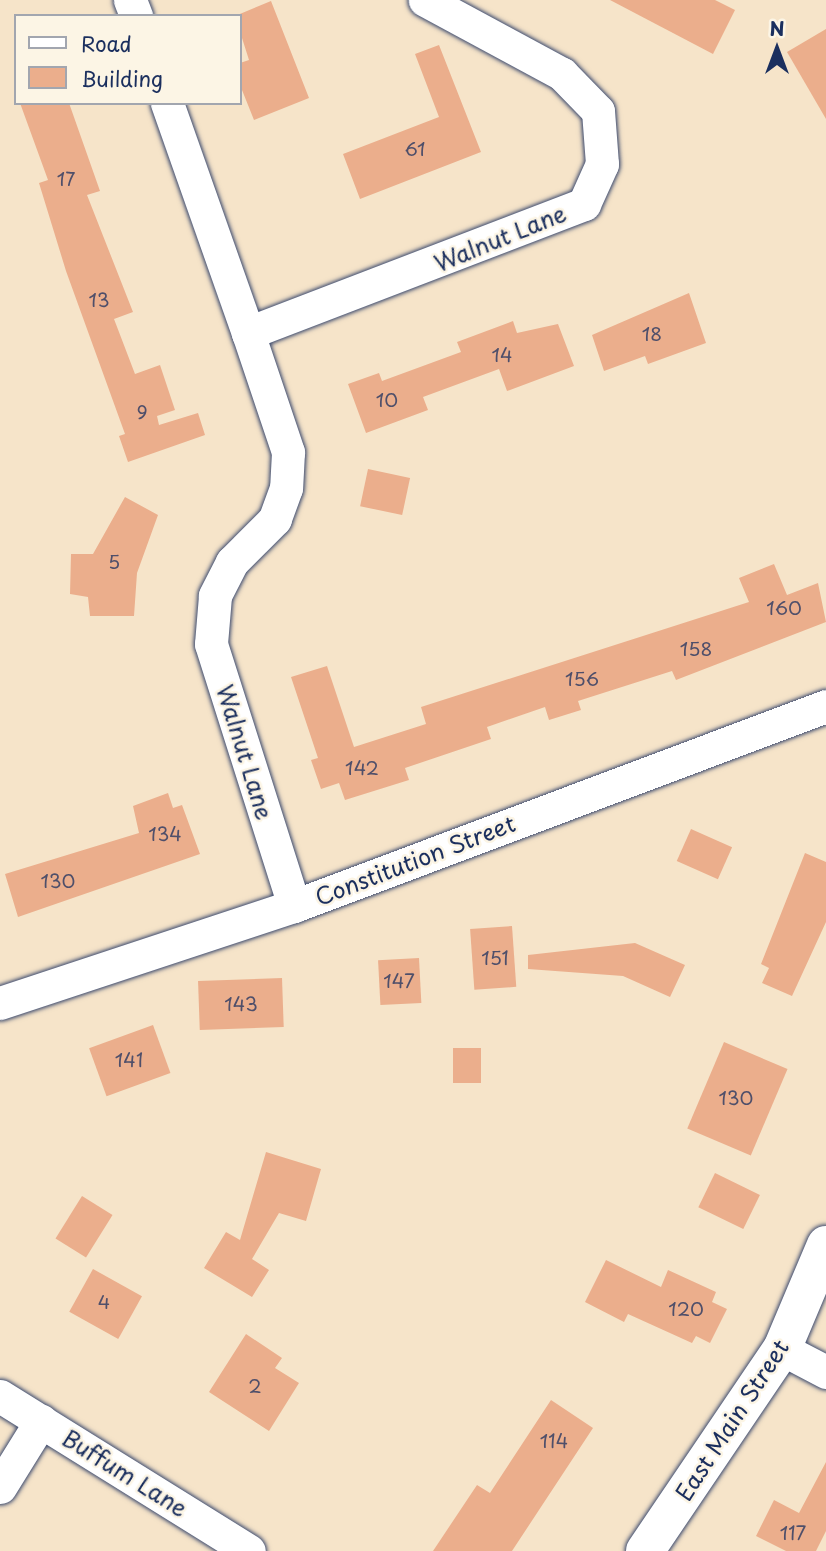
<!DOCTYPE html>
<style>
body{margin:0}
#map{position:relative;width:826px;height:1551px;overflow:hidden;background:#f6e4c9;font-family:"Playpen Sans",sans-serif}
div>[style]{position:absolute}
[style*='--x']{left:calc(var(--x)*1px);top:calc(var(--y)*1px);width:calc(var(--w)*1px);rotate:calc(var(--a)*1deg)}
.building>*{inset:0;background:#ebae8c;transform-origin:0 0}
.roads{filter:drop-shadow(0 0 2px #3c4a6e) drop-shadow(0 0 2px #3c4a6e)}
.minor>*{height:33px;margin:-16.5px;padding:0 16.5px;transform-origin:16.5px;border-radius:16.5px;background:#fff}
.secondary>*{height:38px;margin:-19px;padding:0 19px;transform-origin:19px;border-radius:19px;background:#fff}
span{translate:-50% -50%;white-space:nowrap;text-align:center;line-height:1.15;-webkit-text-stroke:5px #fcf5e5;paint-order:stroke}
.number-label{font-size:19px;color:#4f4f6a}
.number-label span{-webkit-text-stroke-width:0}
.street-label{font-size:23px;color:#1b2f5e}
.legend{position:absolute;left:14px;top:14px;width:228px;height:91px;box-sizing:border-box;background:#fcf5e5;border:2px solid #a2a6af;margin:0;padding:9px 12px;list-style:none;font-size:21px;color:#1b2f5e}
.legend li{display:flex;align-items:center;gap:14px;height:35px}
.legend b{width:35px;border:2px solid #a2a6af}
.north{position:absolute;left:742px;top:14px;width:70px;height:70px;-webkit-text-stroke:5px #fcf5e5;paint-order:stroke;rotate:0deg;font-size:19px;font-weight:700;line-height:28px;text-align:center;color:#1b2f5e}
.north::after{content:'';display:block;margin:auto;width:24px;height:32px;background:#1b2f5e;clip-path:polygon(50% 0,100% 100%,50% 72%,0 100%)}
</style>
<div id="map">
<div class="building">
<div style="clip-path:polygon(610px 0,715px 0,735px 10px,713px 54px)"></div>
<div style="clip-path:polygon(271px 1px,309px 98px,254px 120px,240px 85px,240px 63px,249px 60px,235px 16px)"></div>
<div style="clip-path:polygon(826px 29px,826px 119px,787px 52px)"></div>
<div style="clip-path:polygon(439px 45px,481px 152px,360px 199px,343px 154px,439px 117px,415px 54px)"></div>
<div style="clip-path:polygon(20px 103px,69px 103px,100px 191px,87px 195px,133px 312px,114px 319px,135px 374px,160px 365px,175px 410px,157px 416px,159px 425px,198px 413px,205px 435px,128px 462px,119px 436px,125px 434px,66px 271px,39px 183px,48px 180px)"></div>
<div style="clip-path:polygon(689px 293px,706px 343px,648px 364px,645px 356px,604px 371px,592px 335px)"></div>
<div style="clip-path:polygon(513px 321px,517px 333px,558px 324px,574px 366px,507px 391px,499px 369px,423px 397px,428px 410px,366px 433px,348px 384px,379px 373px,382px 381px,461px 352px,457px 342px)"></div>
<div style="left:368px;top:469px;width:43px;height:38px;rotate:12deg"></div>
<div style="clip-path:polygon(125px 497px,158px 515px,137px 573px,134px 616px,90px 616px,88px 597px,70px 594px,71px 554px,93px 554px)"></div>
<div style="clip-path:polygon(774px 564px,787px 595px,818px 583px,826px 622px,676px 680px,672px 671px,578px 701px,581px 710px,549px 720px,545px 707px,487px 727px,491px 739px,405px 768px,409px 780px,345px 800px,339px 783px,321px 789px,311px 760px,318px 758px,291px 677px,327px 666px,354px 747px,426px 724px,421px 707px,749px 602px,739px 578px)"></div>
<div style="clip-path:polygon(168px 793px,173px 808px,182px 805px,200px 854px,18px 917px,5px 874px,139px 833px,133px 806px)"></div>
<div style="left:691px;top:829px;width:45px;height:35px;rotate:24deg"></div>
<div style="clip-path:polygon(805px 853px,826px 862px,826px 922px,792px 996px,762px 983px,769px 968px,761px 964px)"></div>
<div style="left:512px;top:926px;width:61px;height:42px;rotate:86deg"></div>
<div style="clip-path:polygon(635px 943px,685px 965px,670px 997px,623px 976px,528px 969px,528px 955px)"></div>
<div style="left:419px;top:958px;width:45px;height:41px;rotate:87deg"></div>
<div style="left:282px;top:978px;width:49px;height:84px;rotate:88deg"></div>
<div style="left:153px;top:1025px;width:51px;height:68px;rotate:70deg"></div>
<div style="left:724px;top:1042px;width:69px;height:94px;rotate:23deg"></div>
<div style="left:453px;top:1048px;width:28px;height:35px"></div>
<div style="clip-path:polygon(266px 1152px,321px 1169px,306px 1221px,279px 1213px,252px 1259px,269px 1270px,252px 1297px,204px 1268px,226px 1232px,240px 1240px)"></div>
<div style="left:715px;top:1173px;width:50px;height:38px;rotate:26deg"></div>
<div style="left:82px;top:1196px;width:36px;height:50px;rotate:32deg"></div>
<div style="clip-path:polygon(606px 1260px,661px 1287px,668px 1270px,716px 1292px,712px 1302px,727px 1309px,710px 1343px,696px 1336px,692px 1343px,628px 1314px,624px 1322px,585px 1302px)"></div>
<div style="left:93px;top:1269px;width:56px;height:49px;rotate:29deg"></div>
<div style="clip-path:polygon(246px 1334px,282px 1358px,275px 1368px,299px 1383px,269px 1431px,209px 1392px)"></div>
<div style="clip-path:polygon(551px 1400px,593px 1428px,512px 1551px,433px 1551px,477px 1485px,490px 1493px)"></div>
<div style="clip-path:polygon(826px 1462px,826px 1531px,816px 1551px,786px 1551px,756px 1536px,774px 1500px,799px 1513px)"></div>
</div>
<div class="roads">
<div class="minor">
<div style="--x:130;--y:0;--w:17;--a:69"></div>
<div style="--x:167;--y:103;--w:244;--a:70.6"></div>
<div style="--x:248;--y:333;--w:360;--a:-21"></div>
<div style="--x:584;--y:204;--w:44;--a:-65.8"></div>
<div style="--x:602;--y:164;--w:53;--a:-94.3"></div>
<div style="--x:598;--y:111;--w:52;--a:-134.2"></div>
<div style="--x:562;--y:74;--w:156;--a:-151.6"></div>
<div style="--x:248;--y:333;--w:126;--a:71.4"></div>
<div style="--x:288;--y:452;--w:36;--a:93"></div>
<div style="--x:286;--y:488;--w:33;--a:110"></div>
<div style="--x:275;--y:519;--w:61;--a:135"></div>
<div style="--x:232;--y:562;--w:38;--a:117"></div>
<div style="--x:215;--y:596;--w:48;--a:94.8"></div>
<div style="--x:211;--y:644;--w:275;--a:72.4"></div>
<div style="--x:0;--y:1003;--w:310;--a:-18.3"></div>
<div style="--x:294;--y:906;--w:568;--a:-20.6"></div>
<div style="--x:782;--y:1349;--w:50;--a:27.6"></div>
<div style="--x:0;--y:1396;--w:293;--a:31.9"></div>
<div style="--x:0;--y:1487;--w:78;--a:-58.2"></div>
</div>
<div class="secondary">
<div style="--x:645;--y:1551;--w:244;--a:-55.9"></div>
<div style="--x:782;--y:1349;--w:113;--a:-67.1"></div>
</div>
</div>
<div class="number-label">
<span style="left:415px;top:149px">61</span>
<span style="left:66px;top:179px">17</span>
<span style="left:99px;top:300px">13</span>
<span style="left:652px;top:334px">18</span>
<span style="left:502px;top:355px">14</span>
<span style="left:387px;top:400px">10</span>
<span style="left:142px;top:412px">9</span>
<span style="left:114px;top:562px">5</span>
<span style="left:784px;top:608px">160</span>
<span style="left:696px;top:649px">158</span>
<span style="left:582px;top:679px">156</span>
<span style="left:362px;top:768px">142</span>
<span style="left:165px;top:834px">134</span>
<span style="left:58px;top:881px">130</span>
<span style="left:495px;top:958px">151</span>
<span style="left:399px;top:981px">147</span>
<span style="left:241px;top:1004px">143</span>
<span style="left:129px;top:1060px">141</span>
<span style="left:736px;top:1098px">130</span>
<span style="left:104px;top:1302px">4</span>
<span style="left:686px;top:1309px">120</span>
<span style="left:255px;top:1386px">2</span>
<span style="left:554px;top:1441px">114</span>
<span style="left:793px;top:1533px">117</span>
</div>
<div class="street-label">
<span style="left:500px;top:238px;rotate:-22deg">Walnut Lane</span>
<span style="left:245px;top:752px;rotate:73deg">Walnut Lane</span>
<span style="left:415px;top:860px;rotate:-21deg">Constitution Street</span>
<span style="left:732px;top:1420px;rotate:-57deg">East Main Street</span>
<span style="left:125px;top:1473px;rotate:32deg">Buffum Lane</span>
</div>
<ul class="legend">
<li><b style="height:9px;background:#fff"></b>Road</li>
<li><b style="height:19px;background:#ebae8c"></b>Building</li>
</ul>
<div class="north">N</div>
</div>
